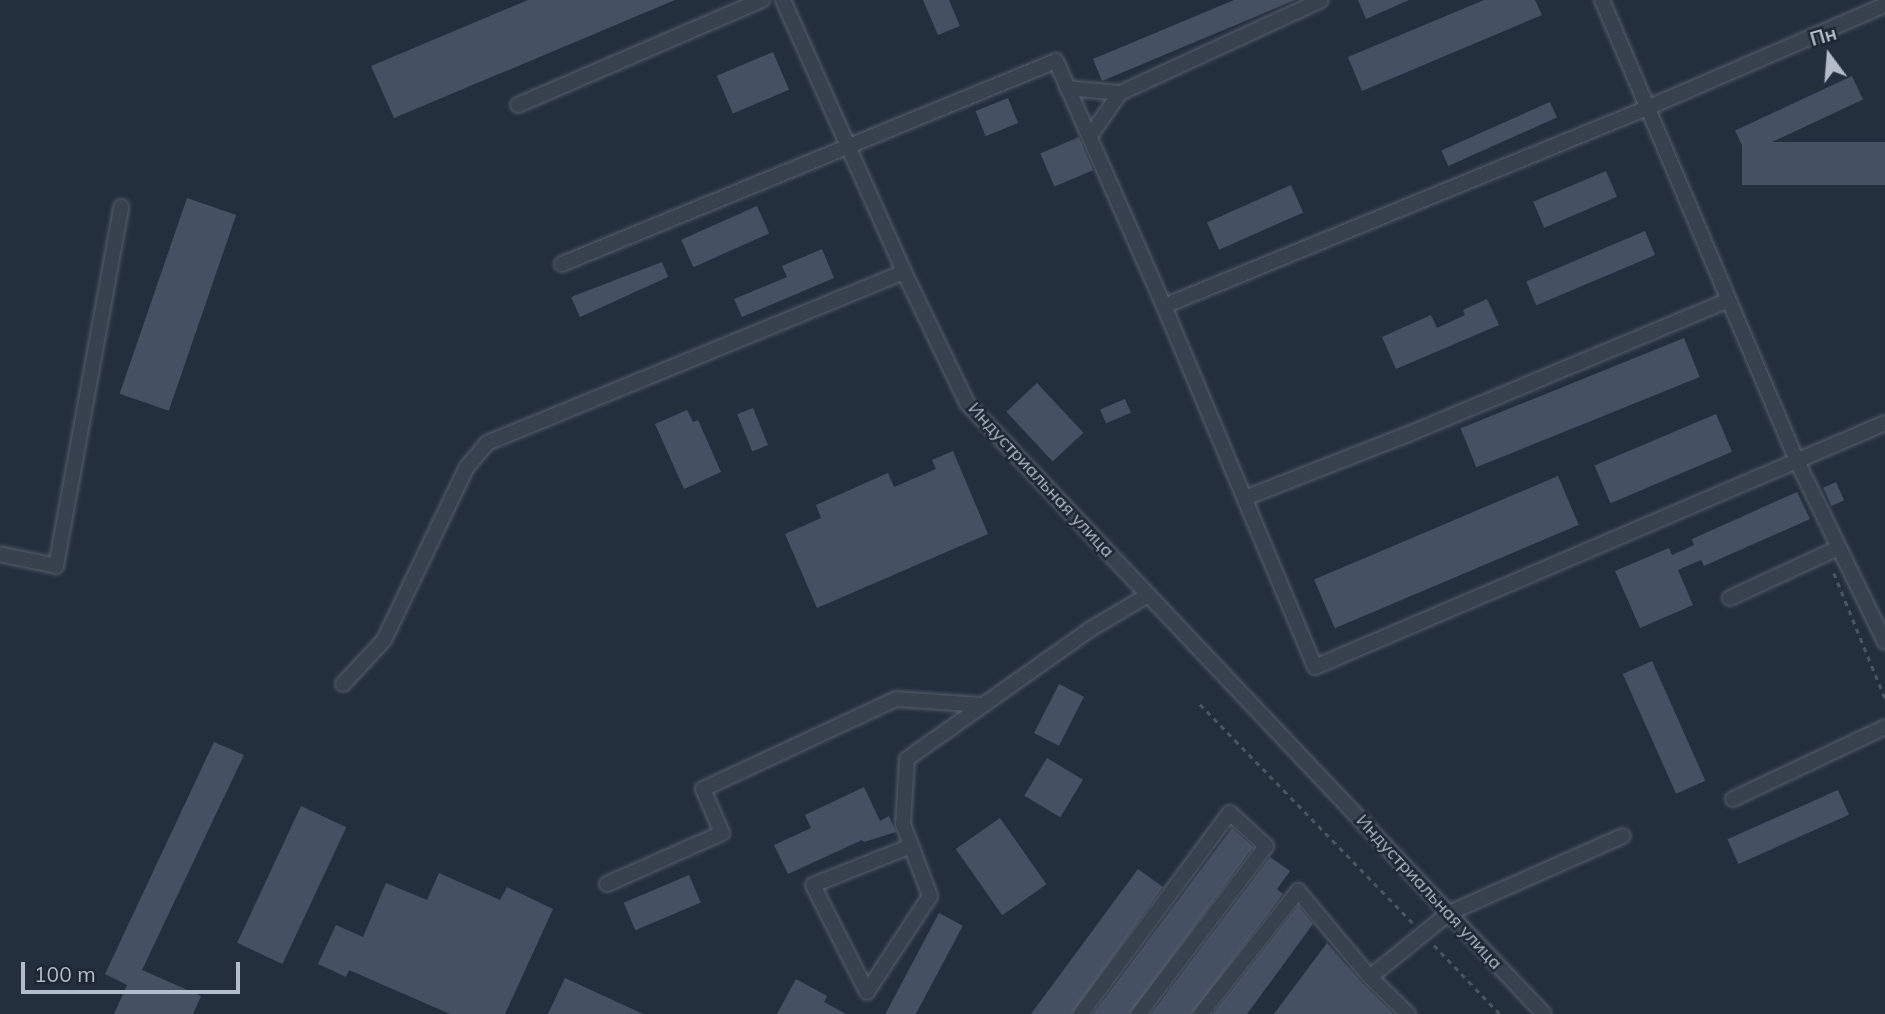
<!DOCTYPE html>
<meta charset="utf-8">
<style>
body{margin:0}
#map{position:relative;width:1885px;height:1014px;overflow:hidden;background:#242f3e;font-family:Mulish,sans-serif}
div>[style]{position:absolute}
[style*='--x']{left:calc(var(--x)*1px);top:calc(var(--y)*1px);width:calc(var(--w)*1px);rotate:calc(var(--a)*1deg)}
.building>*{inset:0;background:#455162;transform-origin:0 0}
.path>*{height:2.5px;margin-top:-1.25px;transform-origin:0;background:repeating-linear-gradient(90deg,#44595c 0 5px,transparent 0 10px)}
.roads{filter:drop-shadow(0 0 2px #565f6c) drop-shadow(0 0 2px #565f6c)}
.minor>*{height:14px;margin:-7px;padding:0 7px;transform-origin:7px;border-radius:7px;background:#38414e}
span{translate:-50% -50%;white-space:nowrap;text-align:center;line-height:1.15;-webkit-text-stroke:5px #1d2633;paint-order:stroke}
.street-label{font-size:18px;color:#b4bcc9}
.north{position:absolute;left:1794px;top:21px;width:70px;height:70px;-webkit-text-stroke:5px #1d2633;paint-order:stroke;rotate:344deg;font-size:19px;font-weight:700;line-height:28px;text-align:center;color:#b4bcc9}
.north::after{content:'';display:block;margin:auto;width:24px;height:32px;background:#b4bcc9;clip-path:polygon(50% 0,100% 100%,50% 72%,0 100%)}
.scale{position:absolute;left:21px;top:962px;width:219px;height:32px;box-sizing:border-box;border:4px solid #b4bcc9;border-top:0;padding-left:9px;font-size:21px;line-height:24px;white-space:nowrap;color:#b4bcc9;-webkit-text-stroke:5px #1d2633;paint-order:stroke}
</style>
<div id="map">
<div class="building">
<div style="clip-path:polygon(528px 0,675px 0,394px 118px,371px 66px)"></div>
<div style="clip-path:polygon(923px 0,949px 0,960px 26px,938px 35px)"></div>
<div style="clip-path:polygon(1234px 0,1295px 0,1102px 81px,1093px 59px)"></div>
<div style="clip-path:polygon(1358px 0,1409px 0,1366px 19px)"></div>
<div style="clip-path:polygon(1484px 0,1535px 0,1542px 15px,1362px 91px,1348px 57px)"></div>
<div style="left:773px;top:52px;width:41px;height:61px;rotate:67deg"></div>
<div style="left:1852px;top:76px;width:26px;height:129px;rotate:65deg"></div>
<div style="left:1008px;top:98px;width:27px;height:35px;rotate:68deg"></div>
<div style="left:1550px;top:102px;width:17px;height:119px;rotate:66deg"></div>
<div style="left:1079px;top:137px;width:36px;height:42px;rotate:67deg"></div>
<div style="left:1885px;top:142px;width:43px;height:143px;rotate:90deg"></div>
<div style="left:1606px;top:171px;width:28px;height:79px;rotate:67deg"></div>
<div style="left:1291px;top:185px;width:30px;height:92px;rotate:66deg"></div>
<div style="left:187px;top:198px;width:52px;height:207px;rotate:19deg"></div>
<div style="left:757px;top:206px;width:30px;height:83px;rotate:66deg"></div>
<div style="left:1645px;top:231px;width:26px;height:129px;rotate:67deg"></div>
<div style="clip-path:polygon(822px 249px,834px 278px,742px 317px,734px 299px,787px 277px,782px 266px)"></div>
<div style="clip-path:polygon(662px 262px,668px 277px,580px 317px,571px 297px)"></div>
<div style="clip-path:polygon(1487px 299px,1499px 325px,1396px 369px,1382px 337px,1431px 315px,1437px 328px,1465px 315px,1463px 310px)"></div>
<div style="left:1684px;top:338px;width:42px;height:241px;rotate:68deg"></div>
<div style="left:1037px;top:383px;width:68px;height:42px;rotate:47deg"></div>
<div style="left:1125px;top:399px;width:15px;height:27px;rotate:67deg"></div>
<div style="left:753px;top:408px;width:40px;height:17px;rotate:68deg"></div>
<div style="clip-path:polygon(687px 410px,693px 422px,698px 420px,721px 472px,684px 489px,655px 424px)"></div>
<div style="left:1716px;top:414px;width:41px;height:132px;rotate:67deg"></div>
<div style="clip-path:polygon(953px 451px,988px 534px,817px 608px,785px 534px,821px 518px,816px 505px,888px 473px,894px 487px,936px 469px,932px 460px)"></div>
<div style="left:1558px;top:476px;width:53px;height:265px;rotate:67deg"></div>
<div style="left:1836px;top:482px;width:20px;height:14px;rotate:66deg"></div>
<div style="clip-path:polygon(1797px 492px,1810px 519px,1704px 566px,1701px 560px,1678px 570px,1693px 605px,1640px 628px,1615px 571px,1669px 548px,1672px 555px,1694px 545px,1692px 539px)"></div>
<div style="left:1652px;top:661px;width:131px;height:32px;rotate:66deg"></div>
<div style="left:1059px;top:684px;width:28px;height:55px;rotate:27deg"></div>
<div style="clip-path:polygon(214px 742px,244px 755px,142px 970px,201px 996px,193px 1014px,114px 1014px,127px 985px,105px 974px)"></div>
<div style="left:1047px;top:758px;width:42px;height:44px;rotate:31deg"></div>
<div style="clip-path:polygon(864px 787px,880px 821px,889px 816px,896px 832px,864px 842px,862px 840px,788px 874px,774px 845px,811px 828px,805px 815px)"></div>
<div style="left:1838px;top:790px;width:27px;height:121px;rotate:66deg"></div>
<div style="left:301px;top:806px;width:50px;height:151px;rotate:25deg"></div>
<div style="left:1000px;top:818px;width:81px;height:54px;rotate:55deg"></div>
<div style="clip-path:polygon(1232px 828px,1253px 847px,1130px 1014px,1093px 1014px)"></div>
<div style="clip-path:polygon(1270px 857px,1290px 871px,1277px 889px,1283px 894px,1192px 1014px,1151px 1014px)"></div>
<div style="clip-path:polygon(1138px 869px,1163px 887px,1072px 1014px,1031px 1014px)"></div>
<div style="clip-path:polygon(439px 873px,500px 900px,507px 887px,553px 909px,505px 1014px,450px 1014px,349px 970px,346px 977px,318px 964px,336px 925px,363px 937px,386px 883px,427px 900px)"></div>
<div style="left:689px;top:875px;width:30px;height:71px;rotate:67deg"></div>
<div style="clip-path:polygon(1298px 906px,1313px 924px,1247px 1014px,1213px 1014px)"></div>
<div style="left:939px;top:913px;width:27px;height:115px;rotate:28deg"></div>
<div style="clip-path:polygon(1327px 943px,1363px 984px,1394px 1014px,1274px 1014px)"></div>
<div style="clip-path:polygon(565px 978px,643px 1014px,548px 1014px)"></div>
<div style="clip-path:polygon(796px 979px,827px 996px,824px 1002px,846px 1014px,777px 1014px)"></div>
</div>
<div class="path">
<div style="--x:1834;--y:573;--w:135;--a:67.8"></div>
<div style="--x:1200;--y:704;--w:308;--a:45.8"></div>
<div style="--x:1434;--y:945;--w:95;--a:46.3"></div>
</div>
<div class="roads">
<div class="minor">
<div style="--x:783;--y:0;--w:298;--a:66"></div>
<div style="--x:1602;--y:0;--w:501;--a:67.07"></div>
<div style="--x:1797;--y:461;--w:201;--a:64.1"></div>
<div style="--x:1067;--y:88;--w:53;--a:5.4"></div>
<div style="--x:1120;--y:93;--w:221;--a:-24.8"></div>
<div style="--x:518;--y:105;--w:266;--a:-23.3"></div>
<div style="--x:1090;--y:136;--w:52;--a:-55.1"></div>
<div style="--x:562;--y:264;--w:534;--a:-22.34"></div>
<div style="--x:1056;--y:61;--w:268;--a:66.2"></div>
<div style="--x:1164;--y:306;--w:391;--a:67.3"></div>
<div style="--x:1315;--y:667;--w:620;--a:-23.17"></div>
<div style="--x:1164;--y:306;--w:522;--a:-22.29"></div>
<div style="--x:1647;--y:108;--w:259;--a:-23.4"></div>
<div style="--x:1245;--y:498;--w:173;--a:-21.4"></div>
<div style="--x:1406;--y:435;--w:349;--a:-22.7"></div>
<div style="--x:0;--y:554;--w:57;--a:12.1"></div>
<div style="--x:56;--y:566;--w:365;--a:-79.7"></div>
<div style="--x:1730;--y:598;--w:119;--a:-24.8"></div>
<div style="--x:343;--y:684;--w:60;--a:-47"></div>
<div style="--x:384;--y:640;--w:192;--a:-64.4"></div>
<div style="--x:467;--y:467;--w:31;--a:-50"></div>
<div style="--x:487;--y:443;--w:451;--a:-22.3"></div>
<div style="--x:904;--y:272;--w:145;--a:64.3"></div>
<div style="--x:967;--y:403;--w:840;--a:46.64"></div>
<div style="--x:1733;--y:799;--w:168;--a:-25.3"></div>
<div style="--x:911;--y:846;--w:105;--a:158.3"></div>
<div style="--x:813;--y:885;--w:120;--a:63.2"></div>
<div style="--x:867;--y:992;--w:115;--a:-56.7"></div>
<div style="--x:930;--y:896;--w:77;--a:-110.6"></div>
<div style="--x:903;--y:824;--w:65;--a:-86.5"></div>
<div style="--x:907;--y:759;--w:223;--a:-35.3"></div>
<div style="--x:1089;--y:630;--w:69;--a:-30.7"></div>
<div style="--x:607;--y:884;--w:126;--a:-23.9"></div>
<div style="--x:722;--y:833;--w:48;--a:-113.4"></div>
<div style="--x:703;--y:789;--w:213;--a:-25"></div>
<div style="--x:896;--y:699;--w:86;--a:4"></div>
<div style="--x:1370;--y:977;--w:102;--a:-39"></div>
<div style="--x:1449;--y:913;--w:190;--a:-23.9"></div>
<div style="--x:1081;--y:1014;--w:250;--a:-53.5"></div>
<div style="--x:1230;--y:813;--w:49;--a:42.5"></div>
<div style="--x:1266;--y:846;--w:211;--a:127.1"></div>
<div style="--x:1201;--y:1014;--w:157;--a:-51.7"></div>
<div style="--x:1298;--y:891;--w:112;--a:50.1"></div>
<div style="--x:1370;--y:977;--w:53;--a:44.2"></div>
</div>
</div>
<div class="street-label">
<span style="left:1041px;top:480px;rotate:47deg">Индустриальная улица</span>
<span style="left:1429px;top:892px;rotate:47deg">Индустриальная улица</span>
</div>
<div class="north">Пн</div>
<div class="scale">100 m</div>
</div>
